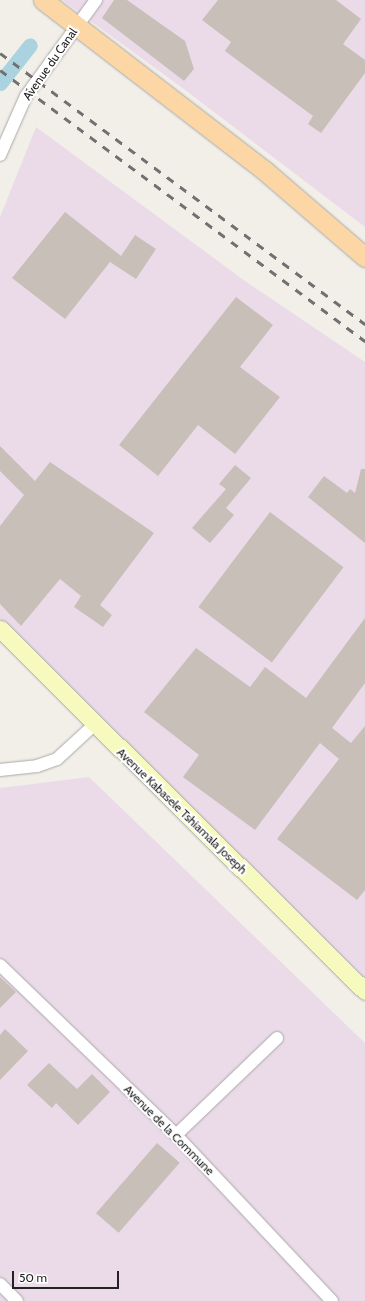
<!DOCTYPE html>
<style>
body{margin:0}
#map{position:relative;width:365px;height:1301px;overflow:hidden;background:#f2efe9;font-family:Cabin,sans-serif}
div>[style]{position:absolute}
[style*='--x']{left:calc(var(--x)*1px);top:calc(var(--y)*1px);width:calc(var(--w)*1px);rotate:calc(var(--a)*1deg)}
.industrial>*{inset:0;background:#ebdbe8}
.canal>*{height:15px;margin:-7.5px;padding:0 7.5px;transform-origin:7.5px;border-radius:7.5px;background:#aad3df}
.building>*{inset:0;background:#c7bfb8;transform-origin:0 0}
.roads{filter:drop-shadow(0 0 1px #a9a9a9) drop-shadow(0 0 1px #a9a9a9)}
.minor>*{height:12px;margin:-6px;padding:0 6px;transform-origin:6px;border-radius:6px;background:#fff}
.secondary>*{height:17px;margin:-8.5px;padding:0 8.5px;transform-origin:8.5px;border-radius:8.5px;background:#f7fabf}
.primary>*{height:19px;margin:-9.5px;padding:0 9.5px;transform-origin:9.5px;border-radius:9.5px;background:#fcd6a4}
.rail>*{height:3px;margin-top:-1.5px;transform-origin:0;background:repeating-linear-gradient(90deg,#707070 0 8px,transparent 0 16px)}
span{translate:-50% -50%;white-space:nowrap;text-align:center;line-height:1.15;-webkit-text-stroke:4px #fff;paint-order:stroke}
.street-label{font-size:12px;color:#222}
.scale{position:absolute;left:12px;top:1271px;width:107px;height:18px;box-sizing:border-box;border:2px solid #222;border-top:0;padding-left:5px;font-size:12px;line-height:14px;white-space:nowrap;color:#222;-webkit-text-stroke:3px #fff;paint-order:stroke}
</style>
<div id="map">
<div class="industrial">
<div style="clip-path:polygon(62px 0,365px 0,365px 227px,185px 90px)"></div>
<div style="clip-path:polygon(36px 127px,245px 281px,365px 362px,365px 978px,36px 660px,0 620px,0 217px)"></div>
<div style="clip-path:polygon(89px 777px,365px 1043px,365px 1301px,0 1301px,0 788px)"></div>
</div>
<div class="canal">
<div style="--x:0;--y:83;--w:48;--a:-51.7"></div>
</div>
<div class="building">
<div style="clip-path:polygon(114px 0,127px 0,185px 41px,194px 69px,184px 81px,102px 18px)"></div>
<div style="clip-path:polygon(218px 0,336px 0,361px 19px,343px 44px,365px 60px,365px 73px,321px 133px,308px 124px,313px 116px,225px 51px,231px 42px,202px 20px)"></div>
<div style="clip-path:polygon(65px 212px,121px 256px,135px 235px,156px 249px,136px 279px,110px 262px,65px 319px,12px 278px)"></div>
<div style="clip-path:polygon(236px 297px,273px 325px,240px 367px,280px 397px,235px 454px,198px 425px,158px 476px,119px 445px)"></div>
<div style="clip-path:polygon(0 446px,35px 481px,50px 462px,154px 533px,100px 605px,112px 615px,103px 627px,74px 607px,81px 596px,60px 579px,21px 626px,0 604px,0 526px,24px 495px,0 471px)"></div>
<div style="clip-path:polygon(235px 465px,251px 478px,226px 508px,234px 515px,210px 543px,192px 528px,226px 489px,219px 484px)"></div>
<div style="clip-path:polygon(361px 469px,365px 469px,365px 543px,308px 497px,324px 476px,347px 493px,350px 489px,355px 493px)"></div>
<div style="left:270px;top:512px;width:92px;height:119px;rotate:37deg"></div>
<div style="clip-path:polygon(365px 618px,365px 683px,332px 728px,351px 743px,365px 726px,365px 890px,357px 900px,277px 839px,339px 759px,320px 743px,255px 830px,183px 777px,199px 755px,144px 712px,196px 648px,250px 687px,265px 667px,306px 698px)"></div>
<div style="clip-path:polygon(0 977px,16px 992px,0 1008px)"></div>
<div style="clip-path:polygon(5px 1029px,28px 1051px,0 1080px,0 1035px)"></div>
<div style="clip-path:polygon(49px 1063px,77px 1089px,92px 1074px,110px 1092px,78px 1125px,56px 1103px,52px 1108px,27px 1085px)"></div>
<div style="left:157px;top:1143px;width:30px;height:93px;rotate:41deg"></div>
</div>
<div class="roads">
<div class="minor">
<div style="--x:0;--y:155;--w:64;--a:-66.2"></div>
<div style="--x:26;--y:96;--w:119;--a:-53.9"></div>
<div style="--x:0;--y:770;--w:37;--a:-6"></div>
<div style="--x:37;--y:766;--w:21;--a:-19"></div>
<div style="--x:57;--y:759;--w:50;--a:-42.6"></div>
<div style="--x:0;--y:965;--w:245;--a:44"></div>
<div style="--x:176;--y:1135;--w:228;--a:46.8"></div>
<div style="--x:176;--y:1135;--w:140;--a:-43.8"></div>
<div style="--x:0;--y:1284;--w:24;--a:45"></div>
</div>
<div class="secondary">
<div style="--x:0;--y:629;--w:514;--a:44.76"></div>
</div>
<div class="primary">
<div style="--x:43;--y:0;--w:280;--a:37.6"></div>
<div style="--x:265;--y:171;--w:132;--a:40.7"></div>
</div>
</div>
<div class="rail">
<div style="--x:0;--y:53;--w:455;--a:36.6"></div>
<div style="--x:0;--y:70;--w:455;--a:36.6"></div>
</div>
<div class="street-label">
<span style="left:50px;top:64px;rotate:-55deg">Avenue du Canal</span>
<span style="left:182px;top:811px;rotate:44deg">Avenue Kabasele Tshiamala Joseph</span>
<span style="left:169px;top:1130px;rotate:45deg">Avenue de la Commune</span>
</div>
<div class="scale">50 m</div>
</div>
